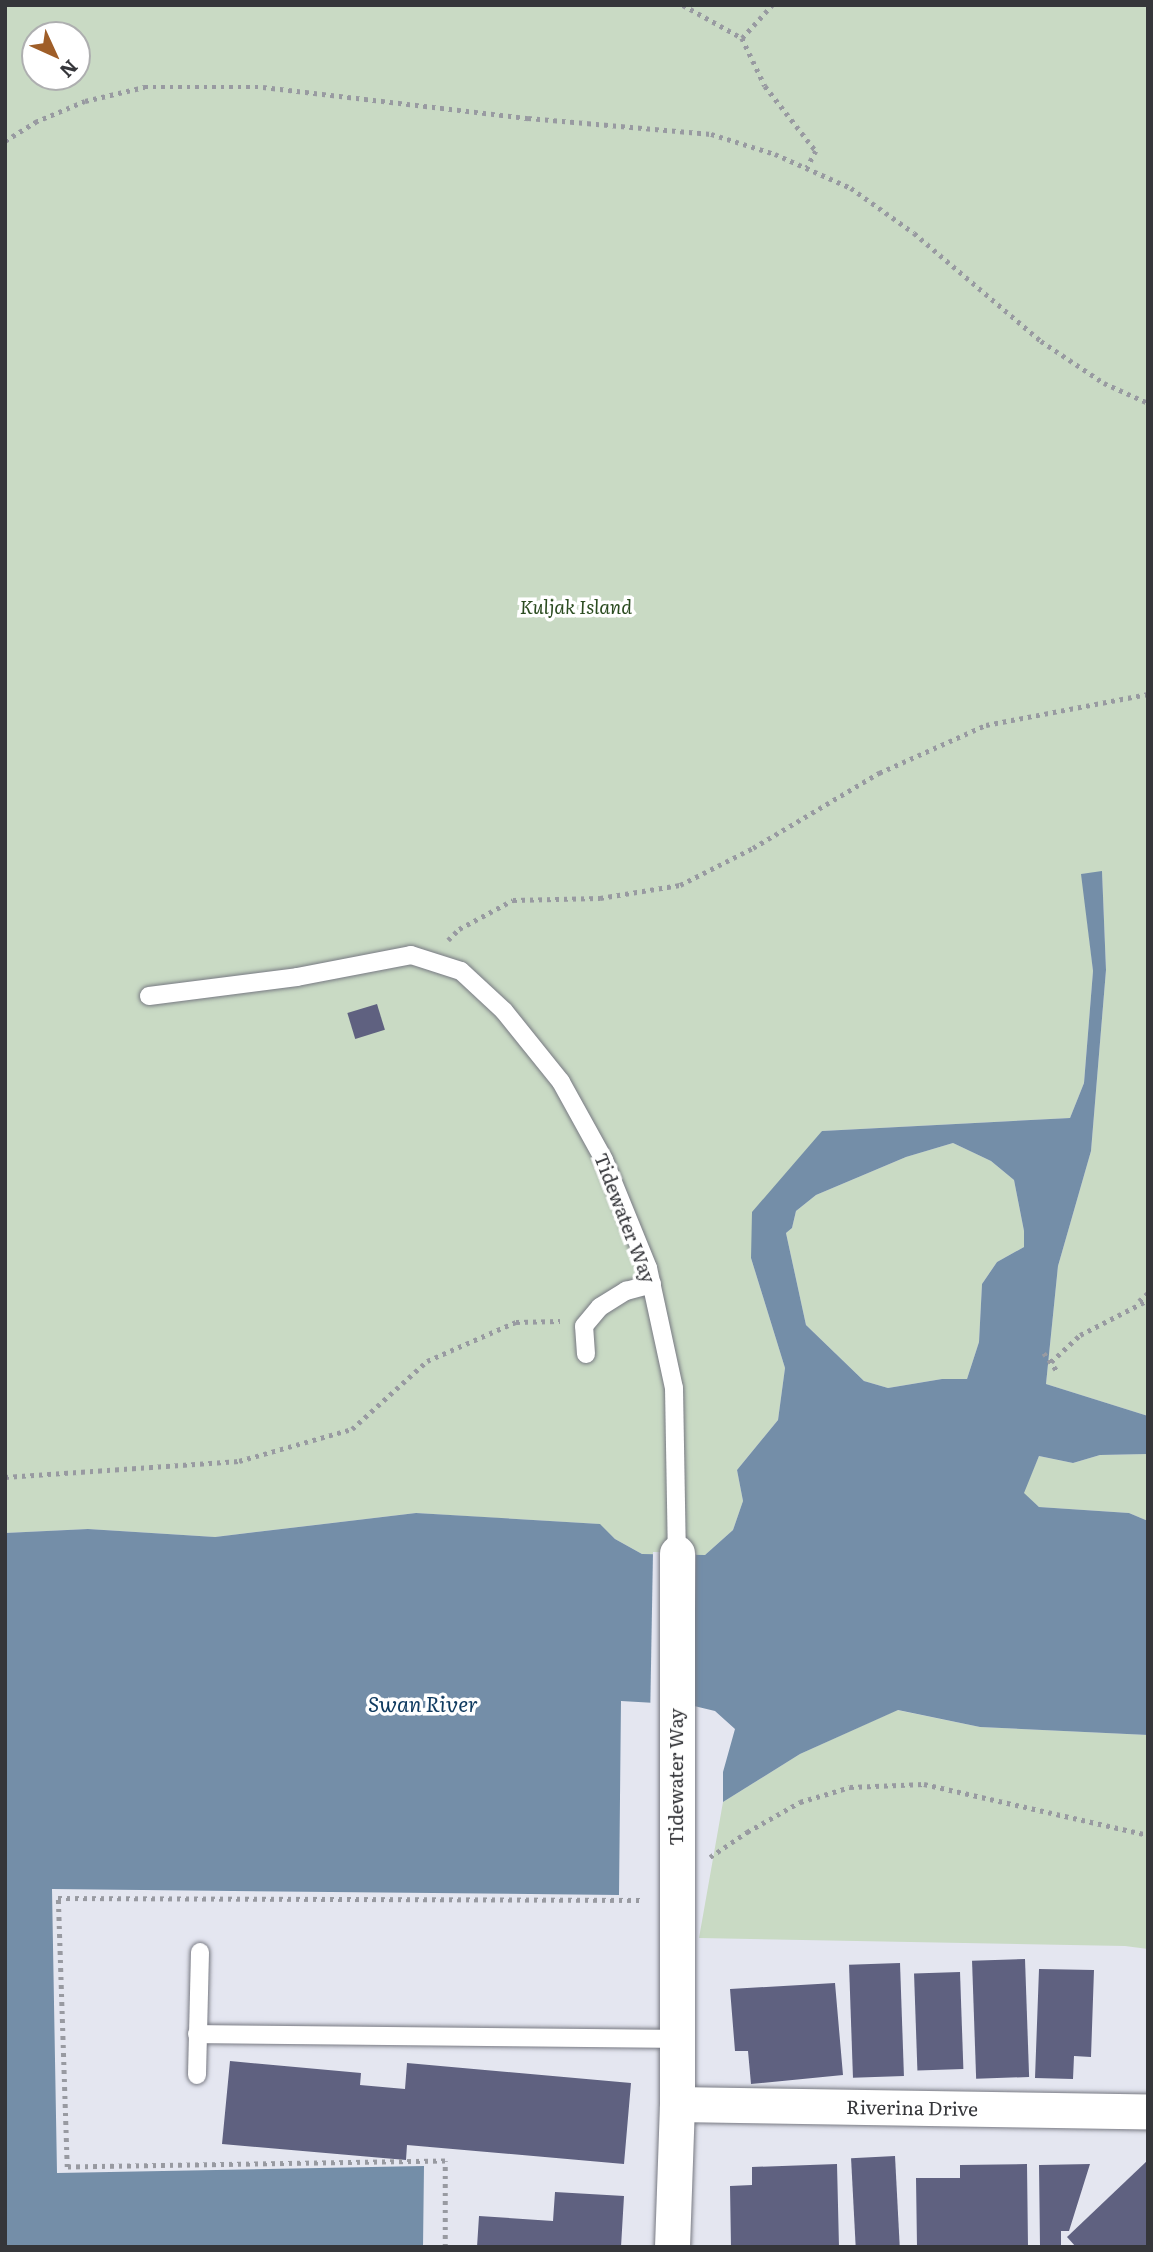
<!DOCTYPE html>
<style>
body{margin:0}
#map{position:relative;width:1153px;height:2252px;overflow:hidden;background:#e4e6f0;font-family:Literata,serif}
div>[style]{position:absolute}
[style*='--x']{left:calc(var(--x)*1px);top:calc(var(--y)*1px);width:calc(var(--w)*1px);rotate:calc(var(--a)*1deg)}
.green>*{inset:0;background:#c9dac4}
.water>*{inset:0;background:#748ea8}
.pier>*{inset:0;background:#e4e6f0;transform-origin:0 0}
.building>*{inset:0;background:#5f6180;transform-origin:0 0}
.path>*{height:4.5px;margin-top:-2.25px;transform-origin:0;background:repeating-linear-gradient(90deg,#989aa1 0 3.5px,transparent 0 8.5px)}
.roads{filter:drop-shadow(0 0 2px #777982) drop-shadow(0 0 2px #777982)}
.service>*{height:18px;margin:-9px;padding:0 9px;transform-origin:9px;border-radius:9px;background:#fff}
.minor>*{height:35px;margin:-17.5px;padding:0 17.5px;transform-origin:17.5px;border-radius:17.5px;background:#fff}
span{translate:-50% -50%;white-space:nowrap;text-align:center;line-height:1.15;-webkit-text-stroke:7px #fff;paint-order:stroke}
.park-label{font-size:19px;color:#2b4c20;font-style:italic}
.street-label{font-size:19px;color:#35363a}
.water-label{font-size:21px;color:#103b60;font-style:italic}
.frame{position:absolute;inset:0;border:7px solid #35363a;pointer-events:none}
.north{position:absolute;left:21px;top:21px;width:70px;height:70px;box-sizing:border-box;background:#fff;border:2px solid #aeafb0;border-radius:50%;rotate:135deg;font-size:19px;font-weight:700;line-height:28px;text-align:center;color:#35363a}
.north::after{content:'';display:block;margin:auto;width:24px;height:32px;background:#9f5e28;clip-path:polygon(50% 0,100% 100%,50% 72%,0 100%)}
</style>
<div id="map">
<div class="green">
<div style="clip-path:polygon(evenodd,5px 5px,1148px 5px,1148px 1416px,1046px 1384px,1058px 1266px,1091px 1151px,1106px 970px,1102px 872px,1082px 874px,1093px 971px,1084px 1083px,1070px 1118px,822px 1131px,751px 1258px,785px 1368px,778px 1420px,737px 1470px,743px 1501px,733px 1530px,704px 1556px,642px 1554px,615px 1539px,599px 1524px,416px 1513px,215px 1537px,88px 1529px,5px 1533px,5px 5px,35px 35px,77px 35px,77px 77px,35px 77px,35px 35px)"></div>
<div style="clip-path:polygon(953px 1143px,991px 1161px,1014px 1180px,1024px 1231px,1024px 1247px,997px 1262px,982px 1284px,979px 1342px,967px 1379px,942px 1379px,888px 1388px,864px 1381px,806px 1325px,786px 1233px,792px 1228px,796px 1211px,816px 1195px,906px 1157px)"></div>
<div style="clip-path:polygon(1148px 1454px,1148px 1521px,1129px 1513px,1039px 1507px,1023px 1493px,1039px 1456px,1073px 1463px,1100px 1455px)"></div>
<div style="clip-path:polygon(897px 1710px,980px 1727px,1148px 1735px,1148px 1949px,1125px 1946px,699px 1938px,723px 1802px,800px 1754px)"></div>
</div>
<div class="water">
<div style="clip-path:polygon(evenodd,1102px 871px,1106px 970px,1091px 1151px,1058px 1266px,1046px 1384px,1148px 1416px,1148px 1454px,1100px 1455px,1073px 1463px,1039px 1456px,1024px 1493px,1039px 1507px,1129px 1513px,1148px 1521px,1148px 1735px,980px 1727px,898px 1710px,800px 1754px,723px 1802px,723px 1772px,735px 1729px,715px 1711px,690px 1705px,621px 1701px,619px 1895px,52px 1889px,57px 2173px,424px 2166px,423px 2247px,5px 2247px,5px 1533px,88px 1529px,215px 1537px,416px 1513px,600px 1524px,615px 1539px,642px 1554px,705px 1555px,733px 1530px,743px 1501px,737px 1470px,778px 1420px,785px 1368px,751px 1258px,752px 1212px,822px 1131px,1070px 1118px,1084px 1083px,1093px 971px,1081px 874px,1102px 871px,953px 1143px,991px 1161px,1014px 1180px,1024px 1231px,1024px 1247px,997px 1262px,982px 1284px,979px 1342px,967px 1379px,942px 1379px,888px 1388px,864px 1381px,806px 1325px,786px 1233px,792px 1228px,796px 1211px,816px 1195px,906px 1157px,953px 1143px)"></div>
</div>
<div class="pier">
<div style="left:653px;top:1552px;width:43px;height:154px;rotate:1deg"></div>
</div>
<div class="building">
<div style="left:377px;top:1004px;width:27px;height:31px;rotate:73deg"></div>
<div style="left:1025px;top:1959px;width:118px;height:53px;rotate:88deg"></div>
<div style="left:900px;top:1963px;width:113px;height:51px;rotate:88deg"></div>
<div style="clip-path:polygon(1039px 1969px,1094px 1970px,1091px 2057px,1074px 2056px,1073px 2079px,1035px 2078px)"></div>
<div style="left:960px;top:1972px;width:97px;height:46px;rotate:88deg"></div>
<div style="clip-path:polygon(835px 1983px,843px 2075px,751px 2084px,748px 2051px,735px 2051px,730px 1989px)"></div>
<div style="clip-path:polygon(230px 2061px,361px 2073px,360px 2085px,405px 2089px,407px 2063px,631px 2083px,624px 2164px,407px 2145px,406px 2160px,222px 2144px)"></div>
<div style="left:895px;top:2156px;width:91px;height:44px;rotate:87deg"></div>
<div style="clip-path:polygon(1148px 2160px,1148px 2247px,1076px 2247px,1067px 2237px)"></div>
<div style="clip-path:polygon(837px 2164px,839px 2247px,731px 2247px,730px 2186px,752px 2185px,752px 2167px)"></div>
<div style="clip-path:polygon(1027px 2164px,1028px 2247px,917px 2247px,916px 2178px,960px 2178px,960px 2165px)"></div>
<div style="clip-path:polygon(1090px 2164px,1069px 2231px,1061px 2231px,1061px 2247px,1040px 2247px,1039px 2165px)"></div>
<div style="clip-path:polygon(555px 2192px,624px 2196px,621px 2247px,477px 2247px,479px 2216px,553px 2221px)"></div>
</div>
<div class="path">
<div style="--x:683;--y:5;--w:68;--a:29.2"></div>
<div style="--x:742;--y:38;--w:53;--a:64.4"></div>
<div style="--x:765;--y:86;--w:83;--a:51.9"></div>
<div style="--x:816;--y:151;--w:19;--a:118"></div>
<div style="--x:742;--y:38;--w:45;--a:-47.7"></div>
<div style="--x:5;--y:141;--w:36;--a:-32"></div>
<div style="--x:35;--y:122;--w:54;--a:-22.8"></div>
<div style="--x:85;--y:101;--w:61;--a:-13.3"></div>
<div style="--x:144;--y:87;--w:119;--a:0"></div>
<div style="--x:263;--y:87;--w:267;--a:6.7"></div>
<div style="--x:528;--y:118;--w:184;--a:5"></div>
<div style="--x:711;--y:134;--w:67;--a:17.4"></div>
<div style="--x:775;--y:154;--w:83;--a:24.1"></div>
<div style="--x:851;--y:188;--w:77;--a:35.5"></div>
<div style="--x:914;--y:233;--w:167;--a:40.4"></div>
<div style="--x:1041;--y:341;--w:76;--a:33.7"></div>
<div style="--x:1104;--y:383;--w:48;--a:24.4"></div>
<div style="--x:448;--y:940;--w:16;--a:-45"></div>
<div style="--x:459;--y:929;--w:61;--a:-28.2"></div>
<div style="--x:513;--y:900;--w:87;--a:-1.3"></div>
<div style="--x:600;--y:898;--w:81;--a:-9.2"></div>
<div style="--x:680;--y:885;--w:82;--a:-26.9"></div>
<div style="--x:753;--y:848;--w:147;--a:-30.8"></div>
<div style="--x:879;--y:773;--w:117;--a:-24.2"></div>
<div style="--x:986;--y:725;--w:165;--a:-10.8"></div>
<div style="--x:1139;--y:1301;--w:12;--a:-42"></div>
<div style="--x:1044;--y:1353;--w:24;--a:54"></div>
<div style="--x:1051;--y:1362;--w:40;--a:-43"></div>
<div style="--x:1080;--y:1335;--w:76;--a:-27.2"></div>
<div style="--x:5;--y:1477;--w:235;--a:-3.9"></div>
<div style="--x:239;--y:1461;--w:117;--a:-15.8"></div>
<div style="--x:352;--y:1429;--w:101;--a:-42.2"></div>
<div style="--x:427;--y:1361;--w:97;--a:-23.7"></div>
<div style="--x:516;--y:1322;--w:44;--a:-1.3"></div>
<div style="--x:710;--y:1857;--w:45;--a:-34"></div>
<div style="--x:747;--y:1832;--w:61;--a:-29.5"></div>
<div style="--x:800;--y:1802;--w:52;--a:-16.7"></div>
<div style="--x:850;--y:1787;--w:74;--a:-2.3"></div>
<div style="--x:924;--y:1784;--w:230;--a:12.8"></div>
<div style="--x:445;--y:2247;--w:86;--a:-90"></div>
<div style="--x:445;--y:2161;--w:378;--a:179.1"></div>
<div style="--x:67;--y:2167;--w:269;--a:-91.9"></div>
<div style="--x:58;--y:1898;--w:586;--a:0.2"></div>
</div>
<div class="roads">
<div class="service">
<div style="--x:149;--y:996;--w:149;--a:-7.3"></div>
<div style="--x:297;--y:977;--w:116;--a:-10.9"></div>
<div style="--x:411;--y:955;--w:52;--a:17.7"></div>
<div style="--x:461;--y:971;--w:59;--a:42.9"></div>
<div style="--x:504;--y:1011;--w:91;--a:51.2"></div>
<div style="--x:561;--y:1082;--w:89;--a:61.1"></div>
<div style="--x:604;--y:1160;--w:117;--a:67.8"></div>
<div style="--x:648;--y:1268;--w:123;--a:77.8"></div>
<div style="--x:674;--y:1388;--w:165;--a:89"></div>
<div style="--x:586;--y:1354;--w:28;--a:-94"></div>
<div style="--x:584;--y:1326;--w:25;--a:-50"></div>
<div style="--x:600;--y:1307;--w:31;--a:-32"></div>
<div style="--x:626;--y:1291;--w:27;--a:-15"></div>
<div style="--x:197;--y:2034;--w:480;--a:0.6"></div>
<div style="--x:197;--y:2075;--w:123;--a:-88.6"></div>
</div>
<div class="minor">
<div style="--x:677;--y:2104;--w:471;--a:0.9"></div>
<div style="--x:672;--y:2247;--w:143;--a:-88"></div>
<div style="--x:677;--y:2104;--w:551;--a:-90"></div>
</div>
</div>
<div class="park-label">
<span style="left:576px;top:607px">Kuljak Island</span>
</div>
<div class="street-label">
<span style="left:625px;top:1218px;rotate:69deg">Tidewater Way</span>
<span style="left:676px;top:1777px;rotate:-90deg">Tidewater Way</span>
<span style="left:912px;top:2108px;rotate:1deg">Riverina Drive</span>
</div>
<div class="water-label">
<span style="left:423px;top:1703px">Swan River</span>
</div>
<div class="frame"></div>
<div class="north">N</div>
</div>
